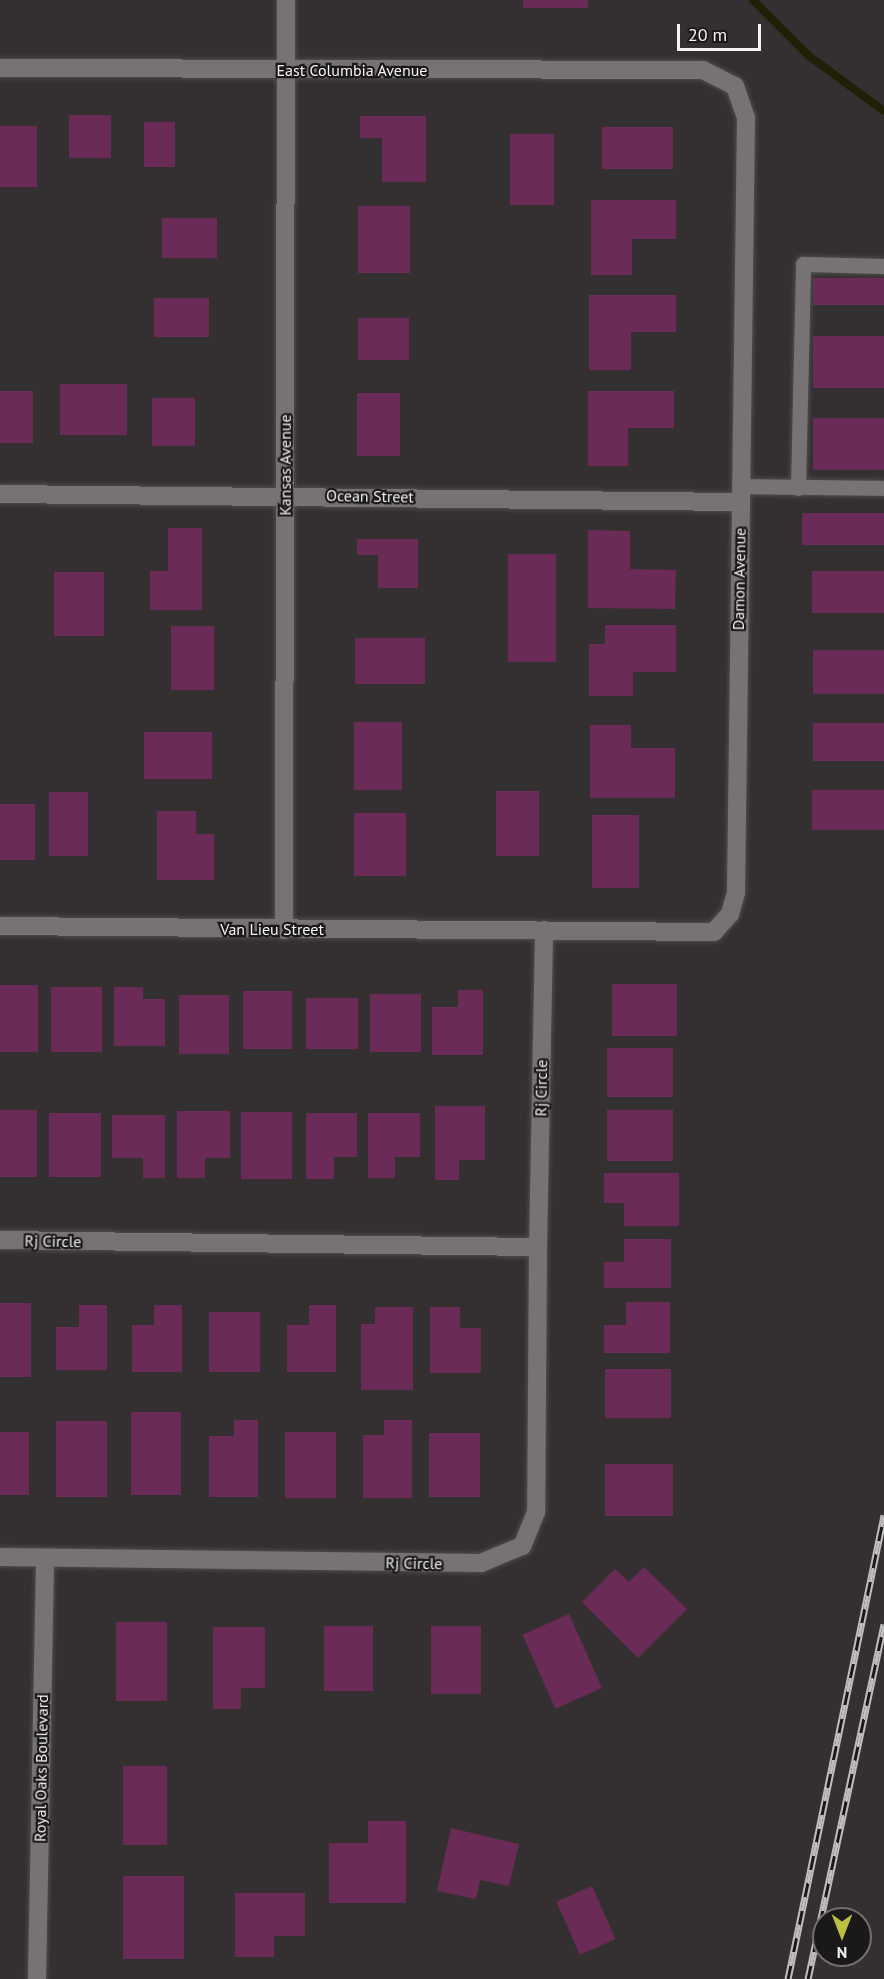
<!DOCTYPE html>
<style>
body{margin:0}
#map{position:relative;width:884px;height:1979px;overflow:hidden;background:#343032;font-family:"PT Sans",sans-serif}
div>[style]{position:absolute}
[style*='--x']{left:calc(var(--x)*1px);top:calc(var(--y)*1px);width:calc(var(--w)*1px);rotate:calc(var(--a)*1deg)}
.stream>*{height:8px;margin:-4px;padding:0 4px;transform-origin:4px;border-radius:4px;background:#1f2006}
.building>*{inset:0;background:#6b2b57;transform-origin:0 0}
.roads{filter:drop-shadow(0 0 2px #4f4c4e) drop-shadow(0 0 2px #4f4c4e)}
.lane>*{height:15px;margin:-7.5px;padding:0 7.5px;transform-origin:7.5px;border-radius:7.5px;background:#777375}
.street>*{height:18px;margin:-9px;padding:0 9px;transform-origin:9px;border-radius:9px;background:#777375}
.rail>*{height:7px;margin-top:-3.5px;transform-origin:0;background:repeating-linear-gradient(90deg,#1a1819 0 14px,#c0bdbf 0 28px);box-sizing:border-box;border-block:2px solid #c0bdbf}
span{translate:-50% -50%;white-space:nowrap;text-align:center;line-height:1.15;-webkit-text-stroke:4.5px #1a1819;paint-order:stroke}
.street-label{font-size:16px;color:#f5f2f4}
.north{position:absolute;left:812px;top:1907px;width:60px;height:60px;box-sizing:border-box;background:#1a1819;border:2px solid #726f71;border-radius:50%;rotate:180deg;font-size:16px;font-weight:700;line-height:24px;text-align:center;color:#f5f2f4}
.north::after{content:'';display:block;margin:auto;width:21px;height:27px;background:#bcbf44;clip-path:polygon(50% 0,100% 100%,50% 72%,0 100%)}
.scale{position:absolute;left:677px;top:24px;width:84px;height:27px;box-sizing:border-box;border:3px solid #f5f2f4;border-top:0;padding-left:8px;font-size:18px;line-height:21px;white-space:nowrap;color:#f5f2f4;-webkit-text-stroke:4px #1a1819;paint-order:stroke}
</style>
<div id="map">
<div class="stream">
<div style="--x:753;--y:0;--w:79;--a:45"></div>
<div style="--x:809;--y:56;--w:93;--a:36.3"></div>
</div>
<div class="building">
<div style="left:523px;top:0;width:65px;height:8px"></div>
<div style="left:69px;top:115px;width:42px;height:43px"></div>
<div style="clip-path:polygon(360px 116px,426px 116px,426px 182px,382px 182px,382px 138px,360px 138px)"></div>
<div style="left:144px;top:122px;width:31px;height:45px"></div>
<div style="left:0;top:126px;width:37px;height:61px"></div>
<div style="left:602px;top:127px;width:71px;height:42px"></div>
<div style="left:510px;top:134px;width:44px;height:71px"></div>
<div style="clip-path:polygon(591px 200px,676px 200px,676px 239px,632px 239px,632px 275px,591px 275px)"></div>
<div style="left:358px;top:206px;width:52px;height:67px"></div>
<div style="left:162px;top:218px;width:55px;height:40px"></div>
<div style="left:813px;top:278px;width:71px;height:27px"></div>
<div style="clip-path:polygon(589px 295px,676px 295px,676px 332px,631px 332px,631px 370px,589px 370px)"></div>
<div style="left:154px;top:298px;width:55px;height:39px"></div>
<div style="left:358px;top:318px;width:51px;height:42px"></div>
<div style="left:813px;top:336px;width:71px;height:52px"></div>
<div style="left:60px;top:384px;width:67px;height:51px"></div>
<div style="left:0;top:391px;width:33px;height:52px"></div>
<div style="clip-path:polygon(588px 391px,674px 391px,674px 428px,628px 428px,628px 466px,588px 466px)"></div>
<div style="left:357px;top:393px;width:43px;height:63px"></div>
<div style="left:152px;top:398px;width:43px;height:48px"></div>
<div style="left:813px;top:418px;width:71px;height:52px"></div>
<div style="left:802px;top:513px;width:82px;height:32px"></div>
<div style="clip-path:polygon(168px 528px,202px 528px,202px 610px,150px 610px,150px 571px,168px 571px)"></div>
<div style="clip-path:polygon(588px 530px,630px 531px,630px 569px,676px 570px,675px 609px,588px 608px)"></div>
<div style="clip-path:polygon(357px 539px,418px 539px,418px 588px,378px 588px,378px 555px,357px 555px)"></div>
<div style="left:508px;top:554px;width:48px;height:108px"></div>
<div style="left:812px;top:571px;width:72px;height:42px"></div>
<div style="left:54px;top:572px;width:50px;height:64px"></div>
<div style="clip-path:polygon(605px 625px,676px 625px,676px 672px,633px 672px,633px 696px,589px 696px,589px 644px,605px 644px)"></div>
<div style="left:171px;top:626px;width:43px;height:64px"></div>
<div style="left:355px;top:638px;width:70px;height:46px"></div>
<div style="left:813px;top:650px;width:71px;height:44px"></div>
<div style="left:354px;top:722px;width:48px;height:68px"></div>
<div style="left:884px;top:723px;width:38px;height:71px;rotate:90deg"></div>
<div style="clip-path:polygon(590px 725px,631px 725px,631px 748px,675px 748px,675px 798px,590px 798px)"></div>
<div style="left:144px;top:732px;width:68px;height:47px"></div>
<div style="left:812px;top:790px;width:72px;height:40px"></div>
<div style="left:496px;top:791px;width:43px;height:65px"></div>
<div style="left:49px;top:792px;width:39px;height:64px"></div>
<div style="left:0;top:804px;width:35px;height:56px"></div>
<div style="clip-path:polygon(157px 811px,196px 811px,196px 834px,214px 834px,214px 880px,157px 880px)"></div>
<div style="left:354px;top:813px;width:52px;height:63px"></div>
<div style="left:592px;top:815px;width:47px;height:73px"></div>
<div style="left:612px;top:984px;width:65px;height:52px"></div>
<div style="left:0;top:985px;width:38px;height:67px"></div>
<div style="left:51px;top:987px;width:51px;height:65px"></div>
<div style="clip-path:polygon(114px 987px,143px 987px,143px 999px,165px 999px,165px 1046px,114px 1046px)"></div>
<div style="clip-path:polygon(458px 990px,483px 990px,483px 1055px,432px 1055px,432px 1007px,458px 1007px)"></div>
<div style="left:243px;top:991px;width:49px;height:58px"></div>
<div style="left:370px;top:994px;width:51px;height:58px"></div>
<div style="left:179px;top:995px;width:50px;height:59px"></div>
<div style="left:306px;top:998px;width:52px;height:51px"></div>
<div style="left:607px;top:1048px;width:66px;height:49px"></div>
<div style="clip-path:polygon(435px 1106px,485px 1106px,485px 1160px,459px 1160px,459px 1180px,435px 1180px)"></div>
<div style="left:0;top:1110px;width:37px;height:67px"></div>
<div style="left:607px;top:1110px;width:66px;height:51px"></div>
<div style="clip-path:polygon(177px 1111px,230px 1111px,230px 1158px,205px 1158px,205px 1178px,177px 1178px)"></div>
<div style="left:241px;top:1112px;width:51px;height:67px"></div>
<div style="left:49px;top:1113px;width:52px;height:64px"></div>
<div style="clip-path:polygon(306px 1113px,357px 1113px,357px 1157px,334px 1157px,334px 1179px,306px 1179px)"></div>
<div style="clip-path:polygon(368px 1113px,420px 1113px,420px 1157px,395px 1157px,395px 1178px,368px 1178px)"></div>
<div style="clip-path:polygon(112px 1115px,165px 1115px,165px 1178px,143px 1178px,143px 1158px,112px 1158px)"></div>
<div style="clip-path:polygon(604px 1173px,679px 1173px,679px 1226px,624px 1226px,624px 1203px,604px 1203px)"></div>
<div style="clip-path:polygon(624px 1239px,671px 1239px,671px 1288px,604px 1288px,604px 1262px,624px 1262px)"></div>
<div style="clip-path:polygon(626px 1302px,670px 1302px,670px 1353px,604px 1353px,604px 1325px,626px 1325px)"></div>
<div style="left:0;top:1303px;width:31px;height:74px"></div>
<div style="clip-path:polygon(79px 1305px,107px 1305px,107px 1370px,56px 1370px,56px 1327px,79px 1327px)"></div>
<div style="clip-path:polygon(154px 1305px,182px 1305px,182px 1372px,132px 1372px,132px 1325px,154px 1325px)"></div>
<div style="clip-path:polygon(309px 1305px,336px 1305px,336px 1372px,287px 1372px,287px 1325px,309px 1325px)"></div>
<div style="clip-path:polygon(375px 1307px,413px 1307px,413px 1390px,361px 1390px,361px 1324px,375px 1324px)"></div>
<div style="clip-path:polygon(430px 1307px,460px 1307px,460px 1328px,481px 1328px,481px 1373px,430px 1373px)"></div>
<div style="left:209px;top:1312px;width:51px;height:60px"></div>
<div style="left:605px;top:1369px;width:66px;height:49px"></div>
<div style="left:131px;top:1412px;width:50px;height:83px"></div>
<div style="clip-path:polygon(234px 1420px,258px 1420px,258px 1497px,209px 1497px,209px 1436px,234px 1436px)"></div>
<div style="clip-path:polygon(384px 1420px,412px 1420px,412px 1498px,363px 1498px,363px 1435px,384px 1435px)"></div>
<div style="left:56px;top:1421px;width:51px;height:76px"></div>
<div style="left:0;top:1432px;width:29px;height:63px"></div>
<div style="left:285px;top:1432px;width:51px;height:66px"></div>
<div style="left:429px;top:1433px;width:51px;height:64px"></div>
<div style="left:605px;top:1464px;width:68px;height:52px"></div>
<div style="clip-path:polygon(644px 1567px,687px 1609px,638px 1658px,582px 1602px,615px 1569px,629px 1582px)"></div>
<div style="left:569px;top:1614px;width:81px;height:51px;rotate:66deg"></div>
<div style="left:116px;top:1622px;width:51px;height:79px"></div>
<div style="left:324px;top:1626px;width:49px;height:65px"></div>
<div style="left:431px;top:1626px;width:50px;height:68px"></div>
<div style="clip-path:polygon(213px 1627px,265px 1627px,265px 1688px,241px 1688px,241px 1709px,213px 1709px)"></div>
<div style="left:123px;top:1766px;width:44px;height:79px"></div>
<div style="clip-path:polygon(368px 1821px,406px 1821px,406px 1903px,329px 1903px,329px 1843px,368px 1843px)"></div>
<div style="clip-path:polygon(451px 1828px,519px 1844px,509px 1886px,480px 1880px,476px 1899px,437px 1891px)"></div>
<div style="left:123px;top:1876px;width:61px;height:83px"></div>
<div style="left:592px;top:1886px;width:58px;height:39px;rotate:66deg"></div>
<div style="clip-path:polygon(235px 1893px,305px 1893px,305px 1936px,274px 1936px,274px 1957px,235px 1957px)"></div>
</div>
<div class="roads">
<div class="lane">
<div style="--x:740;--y:486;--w:144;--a:0.8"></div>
<div style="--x:798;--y:488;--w:224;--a:-88.7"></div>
<div style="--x:803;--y:264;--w:81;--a:1.4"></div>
</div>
<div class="street">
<div style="--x:0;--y:68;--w:703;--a:0.16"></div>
<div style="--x:703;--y:70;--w:36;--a:27"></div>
<div style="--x:735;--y:86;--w:34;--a:71"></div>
<div style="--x:746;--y:118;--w:775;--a:90.74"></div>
<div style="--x:736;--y:893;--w:22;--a:106"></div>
<div style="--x:730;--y:914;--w:24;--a:132"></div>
<div style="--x:714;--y:932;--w:714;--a:-179.52"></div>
<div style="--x:0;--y:494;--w:740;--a:0.62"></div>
<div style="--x:284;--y:930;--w:930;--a:-89.88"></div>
<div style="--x:0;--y:1240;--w:538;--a:0.75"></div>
<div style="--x:538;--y:1247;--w:265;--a:90.4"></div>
<div style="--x:536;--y:1512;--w:37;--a:112"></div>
<div style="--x:522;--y:1546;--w:44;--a:157.5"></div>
<div style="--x:481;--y:1563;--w:481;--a:-179.3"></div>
<div style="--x:538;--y:1247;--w:317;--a:-88.9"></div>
<div style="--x:37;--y:1979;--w:421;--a:-88.9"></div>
</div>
</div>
<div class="rail">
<div style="--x:788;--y:1979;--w:474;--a:-78.3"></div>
<div style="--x:808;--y:1979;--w:363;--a:-77.9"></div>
</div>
<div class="street-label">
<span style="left:352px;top:70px">East Columbia Avenue</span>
<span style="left:285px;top:465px;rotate:-90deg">Kansas Avenue</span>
<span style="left:370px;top:496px;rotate:1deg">Ocean Street</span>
<span style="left:739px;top:579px;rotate:-89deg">Damon Avenue</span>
<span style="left:272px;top:929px">Van Lieu Street</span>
<span style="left:541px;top:1088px;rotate:-89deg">Rj Circle</span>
<span style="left:53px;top:1241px;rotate:1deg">Rj Circle</span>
<span style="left:414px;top:1563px;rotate:1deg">Rj Circle</span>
<span style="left:41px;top:1768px;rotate:-89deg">Royal Oaks Boulevard</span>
</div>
<div class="north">N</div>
<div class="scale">20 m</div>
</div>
